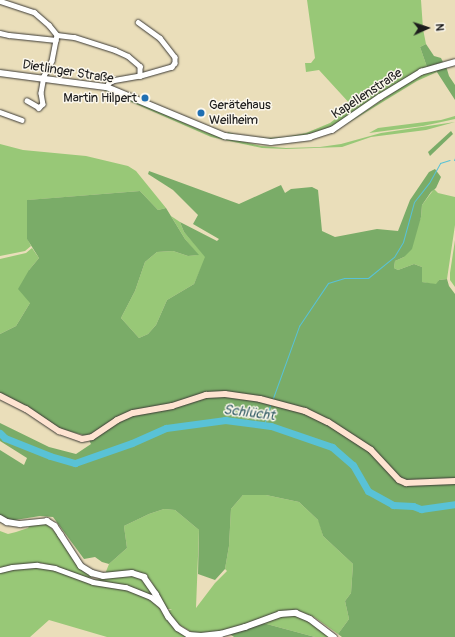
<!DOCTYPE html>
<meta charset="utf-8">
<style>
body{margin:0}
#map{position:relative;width:455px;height:637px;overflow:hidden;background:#eadeba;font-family:Pangolin,sans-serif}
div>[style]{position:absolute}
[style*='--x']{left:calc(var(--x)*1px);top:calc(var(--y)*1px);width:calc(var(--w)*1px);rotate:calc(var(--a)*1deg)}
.green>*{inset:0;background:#98c877}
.forest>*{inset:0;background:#7aac68}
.stream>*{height:1px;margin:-0.5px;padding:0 0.5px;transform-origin:0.5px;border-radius:0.5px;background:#59c2d6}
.river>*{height:7px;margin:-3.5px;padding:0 3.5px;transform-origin:3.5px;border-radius:3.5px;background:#59c2d6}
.roads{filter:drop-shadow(0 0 1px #3b3934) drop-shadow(0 0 1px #3b3934)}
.minor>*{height:4.5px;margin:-2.25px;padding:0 2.25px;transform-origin:2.25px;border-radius:2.25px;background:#fff}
.tertiary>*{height:5.5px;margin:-2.75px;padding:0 2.75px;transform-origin:2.75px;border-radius:2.75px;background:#fff}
.secondary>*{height:6px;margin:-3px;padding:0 3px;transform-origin:3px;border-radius:3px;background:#fee3d1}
.dots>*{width:11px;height:11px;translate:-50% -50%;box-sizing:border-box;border:2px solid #fbf7ec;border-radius:50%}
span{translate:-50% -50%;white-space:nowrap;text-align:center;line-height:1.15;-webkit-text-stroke:3px #fbf7ec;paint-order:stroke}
.street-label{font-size:13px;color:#1c1c1c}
.poi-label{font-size:13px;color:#1c1c1c}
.right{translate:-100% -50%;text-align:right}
.left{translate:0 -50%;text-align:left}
.water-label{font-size:14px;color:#345e66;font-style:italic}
.north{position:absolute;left:407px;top:8px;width:40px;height:40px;-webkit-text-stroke:3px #fbf7ec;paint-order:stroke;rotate:87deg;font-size:11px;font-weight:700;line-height:16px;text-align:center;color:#1c1c1c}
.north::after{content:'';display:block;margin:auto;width:14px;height:18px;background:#1c1c1c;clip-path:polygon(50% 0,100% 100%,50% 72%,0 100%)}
</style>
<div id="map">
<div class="green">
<div style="clip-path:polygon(307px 0,421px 0,423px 29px,426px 44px,420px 47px,427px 67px,379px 96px,330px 129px,288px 139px,268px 140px,229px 135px,227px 134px,228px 132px,240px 136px,267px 138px,286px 137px,306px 133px,330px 123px,352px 106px,319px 70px,306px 72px,305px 63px,311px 63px,315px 58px)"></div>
<div style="clip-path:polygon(435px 69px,437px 72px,417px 81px,345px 125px,422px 73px)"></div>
<div style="clip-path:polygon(97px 87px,119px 94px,205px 132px,261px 146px,286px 148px,320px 147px,341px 144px,381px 133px,455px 122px,426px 130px,371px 137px,342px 147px,286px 149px,262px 148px,211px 137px)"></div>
<div style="clip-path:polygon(455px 116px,455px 119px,423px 126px,369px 133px,378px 128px,441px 120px)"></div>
<div style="clip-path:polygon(0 144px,23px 150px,86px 156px,128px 166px,136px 171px,166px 208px,158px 210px,140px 191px,28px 200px,27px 238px,31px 246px,25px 251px,0 256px)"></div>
<div style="clip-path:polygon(434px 189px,438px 193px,455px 197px,455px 225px,447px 279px,439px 280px,437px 284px,432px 284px,422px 282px,422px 267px,414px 264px,398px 270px,394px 268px,395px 261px,404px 257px,421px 217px,422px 205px)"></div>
<div style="clip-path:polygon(171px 216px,180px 222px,184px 232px,206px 257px,194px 284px,167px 300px,156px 325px,148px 334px,139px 338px,121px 318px,135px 291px,145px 262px,157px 252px,173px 251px,188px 256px,198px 255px,185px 239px)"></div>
<div style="clip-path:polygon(455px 240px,455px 287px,450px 280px,450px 273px)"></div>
<div style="clip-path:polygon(32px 248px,39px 258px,29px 270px,30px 303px,16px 326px,0 334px,0 259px,26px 253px)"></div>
<div style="clip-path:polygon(243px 495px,266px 495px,299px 502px,319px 521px,323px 536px,353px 564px,351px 593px,345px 601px,349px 619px,338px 634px,314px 617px,299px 611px,279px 613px,225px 631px,195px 634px,178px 624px,168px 611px,172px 609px,167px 609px,151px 581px,142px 574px,105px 574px,109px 564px,127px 548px,124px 526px,149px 514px,164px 509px,175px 510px,199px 530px,196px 608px,215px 583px,227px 571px,225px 569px,229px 546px,231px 509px)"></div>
<div style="clip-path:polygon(46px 523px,56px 533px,78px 567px,93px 577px,88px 578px,42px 563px,0 568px,0 531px,8px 534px,16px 532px,28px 528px,31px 524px)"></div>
<div style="clip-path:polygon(32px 567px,56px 570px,92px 584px,124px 588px,150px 599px,189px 637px,107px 637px,49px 620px,30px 637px,0 637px,0 572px)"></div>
<div style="clip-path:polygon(133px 576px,144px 581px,158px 601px,145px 593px,91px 580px)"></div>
<div style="clip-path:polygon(287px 615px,297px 616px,309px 620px,331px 637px,315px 637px,263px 623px)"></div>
</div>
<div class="forest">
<div style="clip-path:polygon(426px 44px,434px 56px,441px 58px,443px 62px,427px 67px,420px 47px)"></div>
<div style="clip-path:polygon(446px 66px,449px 76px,455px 85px,455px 100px,435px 69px)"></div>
<div style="clip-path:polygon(451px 131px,453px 134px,430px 156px,428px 152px)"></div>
<div style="clip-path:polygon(435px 169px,441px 177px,436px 188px,431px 192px,422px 205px,421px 217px,412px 249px,404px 257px,395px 261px,394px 268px,398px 270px,414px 264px,422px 267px,422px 282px,436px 284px,439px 280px,447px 279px,449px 286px,455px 294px,455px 637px,342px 637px,338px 634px,349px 619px,345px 601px,351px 593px,353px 564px,323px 536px,318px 520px,299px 502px,266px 495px,243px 495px,231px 509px,229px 546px,225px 569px,215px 580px,198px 574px,199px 530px,175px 510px,164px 509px,149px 514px,124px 526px,127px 548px,109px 564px,102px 562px,95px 557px,84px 559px,53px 517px,40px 516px,15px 520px,6px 520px,0 515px,0 450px,24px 465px,27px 458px,0 441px,0 423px,49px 447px,76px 454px,91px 444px,87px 436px,61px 429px,0 394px,0 334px,16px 326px,30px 303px,18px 289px,29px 270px,39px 258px,27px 239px,27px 200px,140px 191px,158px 210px,166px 208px,185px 239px,199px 255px,188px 256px,173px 251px,157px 252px,145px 262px,135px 291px,121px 318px,139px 338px,148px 334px,156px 325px,167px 300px,194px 284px,205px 257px,184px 232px,180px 222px,217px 241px,219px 239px,193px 224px,198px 215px,173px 190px,148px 174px,149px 171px,239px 204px,281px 185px,285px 193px,291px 189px,312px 187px,318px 190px,322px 231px,335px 237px,377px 229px,398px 231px,410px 200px,429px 172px)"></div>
<div style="clip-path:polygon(263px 623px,315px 637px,234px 637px,230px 634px)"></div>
</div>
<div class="stream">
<div style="--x:454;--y:160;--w:2;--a:-63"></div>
<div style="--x:273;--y:398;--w:77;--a:-70.1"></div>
<div style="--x:299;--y:326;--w:52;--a:-56"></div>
<div style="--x:328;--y:283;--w:17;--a:-17"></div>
<div style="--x:344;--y:278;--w:24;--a:0"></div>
<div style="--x:368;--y:278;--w:33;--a:-39"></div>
<div style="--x:394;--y:257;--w:17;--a:-59"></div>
<div style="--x:403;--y:242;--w:41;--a:-74.6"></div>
<div style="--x:414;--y:202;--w:24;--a:-52"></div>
<div style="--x:429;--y:183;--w:23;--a:-61"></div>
<div style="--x:440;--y:163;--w:10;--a:-17"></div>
<div style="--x:264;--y:425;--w:21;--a:-73"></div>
</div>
<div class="river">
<div style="--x:0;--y:433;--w:7;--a:45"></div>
<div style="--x:5;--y:438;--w:48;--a:21.8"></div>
<div style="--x:50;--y:456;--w:26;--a:16"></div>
<div style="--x:75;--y:463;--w:60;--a:-19.3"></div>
<div style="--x:132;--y:443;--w:37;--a:-24"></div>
<div style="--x:166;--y:428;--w:60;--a:-7.7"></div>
<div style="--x:225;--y:420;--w:46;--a:7.4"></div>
<div style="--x:271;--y:426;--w:65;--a:19"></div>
<div style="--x:332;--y:447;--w:28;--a:41"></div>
<div style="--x:353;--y:465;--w:30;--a:60"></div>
<div style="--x:368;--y:491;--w:29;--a:29"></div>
<div style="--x:393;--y:505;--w:20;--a:3"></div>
<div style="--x:413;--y:506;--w:9;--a:21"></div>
<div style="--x:421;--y:509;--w:34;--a:-8"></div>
</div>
<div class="roads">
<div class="minor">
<div style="--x:0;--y:1;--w:36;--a:18"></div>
<div style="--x:34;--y:12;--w:20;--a:41"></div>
<div style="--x:49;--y:25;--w:13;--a:51"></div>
<div style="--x:57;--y:35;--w:26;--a:101"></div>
<div style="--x:52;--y:61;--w:17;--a:118"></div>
<div style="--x:44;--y:76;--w:17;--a:100"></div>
<div style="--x:41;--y:93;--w:11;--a:80"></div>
<div style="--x:43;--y:104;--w:6;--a:135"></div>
<div style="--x:39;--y:108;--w:14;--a:-150"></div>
<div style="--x:138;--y:22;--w:27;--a:36"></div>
<div style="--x:160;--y:38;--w:24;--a:52"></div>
<div style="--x:175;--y:57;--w:6;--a:90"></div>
<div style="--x:175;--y:63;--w:5;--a:127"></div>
<div style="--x:172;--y:67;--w:33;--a:164"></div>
<div style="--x:0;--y:33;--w:9;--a:13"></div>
<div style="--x:9;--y:35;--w:47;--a:6.1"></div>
<div style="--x:57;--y:35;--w:17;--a:7"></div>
<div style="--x:74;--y:37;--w:43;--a:17.6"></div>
<div style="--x:115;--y:50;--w:14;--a:25"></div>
<div style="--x:128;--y:56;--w:16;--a:40"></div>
<div style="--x:140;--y:66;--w:10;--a:90"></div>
<div style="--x:140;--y:76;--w:27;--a:170"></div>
<div style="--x:113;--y:81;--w:4;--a:153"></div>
<div style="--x:109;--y:83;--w:4;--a:117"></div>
<div style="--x:0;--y:112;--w:23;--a:20"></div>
<div style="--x:0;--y:570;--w:12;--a:-14"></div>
<div style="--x:12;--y:567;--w:25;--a:-5"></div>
<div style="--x:37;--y:565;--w:18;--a:9"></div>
<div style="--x:55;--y:568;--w:40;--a:20.2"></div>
<div style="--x:93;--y:582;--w:33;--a:9"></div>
<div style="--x:126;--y:587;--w:27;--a:22"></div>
<div style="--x:151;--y:597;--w:13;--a:39"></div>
</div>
<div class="tertiary">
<div style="--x:0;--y:73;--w:108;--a:7.5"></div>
<div style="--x:107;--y:87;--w:128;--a:22.6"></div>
<div style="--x:225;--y:136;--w:46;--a:7.4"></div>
<div style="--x:271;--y:142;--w:39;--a:-7"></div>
<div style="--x:310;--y:137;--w:23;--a:-18"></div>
<div style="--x:332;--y:130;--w:58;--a:-34.5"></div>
<div style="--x:380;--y:97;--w:48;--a:-31.4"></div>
<div style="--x:421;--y:72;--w:35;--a:-16"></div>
<div style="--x:0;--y:518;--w:8;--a:30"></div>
<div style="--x:7;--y:522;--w:13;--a:9"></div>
<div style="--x:20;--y:524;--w:27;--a:-6"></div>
<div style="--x:47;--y:521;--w:9;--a:32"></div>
<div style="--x:55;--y:526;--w:11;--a:56"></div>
<div style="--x:61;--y:535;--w:37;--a:57"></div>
<div style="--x:81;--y:566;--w:13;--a:32"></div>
<div style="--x:92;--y:573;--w:11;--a:15"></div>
<div style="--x:103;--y:576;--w:29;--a:-6"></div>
<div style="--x:132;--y:573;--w:13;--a:18"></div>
<div style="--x:144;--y:577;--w:21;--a:55"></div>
<div style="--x:156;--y:594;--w:26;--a:61"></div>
<div style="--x:169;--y:617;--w:14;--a:51"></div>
<div style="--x:178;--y:628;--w:13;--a:32"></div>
<div style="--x:189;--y:635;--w:12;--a:5"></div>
<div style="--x:201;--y:636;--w:20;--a:-6"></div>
<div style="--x:221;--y:634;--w:25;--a:-16"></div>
<div style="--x:245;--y:627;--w:37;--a:-20"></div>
<div style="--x:280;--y:614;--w:16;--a:-4"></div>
<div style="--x:296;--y:613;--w:15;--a:23"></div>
<div style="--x:310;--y:619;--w:30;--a:37"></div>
</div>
<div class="secondary">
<div style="--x:0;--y:396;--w:29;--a:27"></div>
<div style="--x:26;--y:409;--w:40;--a:34"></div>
<div style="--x:59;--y:431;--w:24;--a:19"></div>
<div style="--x:82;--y:439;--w:10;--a:-11"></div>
<div style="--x:92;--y:437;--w:30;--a:-34"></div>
<div style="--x:117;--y:420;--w:17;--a:-24"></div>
<div style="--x:133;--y:413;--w:40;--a:-10"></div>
<div style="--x:172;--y:406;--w:36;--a:-18"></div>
<div style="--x:206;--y:395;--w:19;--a:-3"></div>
<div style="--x:225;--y:394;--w:35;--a:8"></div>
<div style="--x:260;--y:399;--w:47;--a:14.9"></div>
<div style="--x:305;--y:411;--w:25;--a:26"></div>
<div style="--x:328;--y:422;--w:51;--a:33.1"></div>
<div style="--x:371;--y:450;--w:41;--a:47"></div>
<div style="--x:399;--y:480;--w:8;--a:23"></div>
<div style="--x:406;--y:483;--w:49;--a:-2.3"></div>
</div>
</div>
<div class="dots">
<div style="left:145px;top:98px;background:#1f6fb2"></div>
<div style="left:201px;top:113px;background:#1f6fb2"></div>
</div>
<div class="street-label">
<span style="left:68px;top:72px;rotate:9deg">Dietlinger Straße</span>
<span style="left:367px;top:94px;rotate:-33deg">Kapellenstraße</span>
</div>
<div class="poi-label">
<span class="right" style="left:137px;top:98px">Martin Hilpert</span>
<span class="left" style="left:209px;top:113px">Gerätehaus<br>Weilheim</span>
</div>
<div class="water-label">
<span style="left:249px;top:413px;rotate:7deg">Schlücht</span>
</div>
<div class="north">N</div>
</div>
